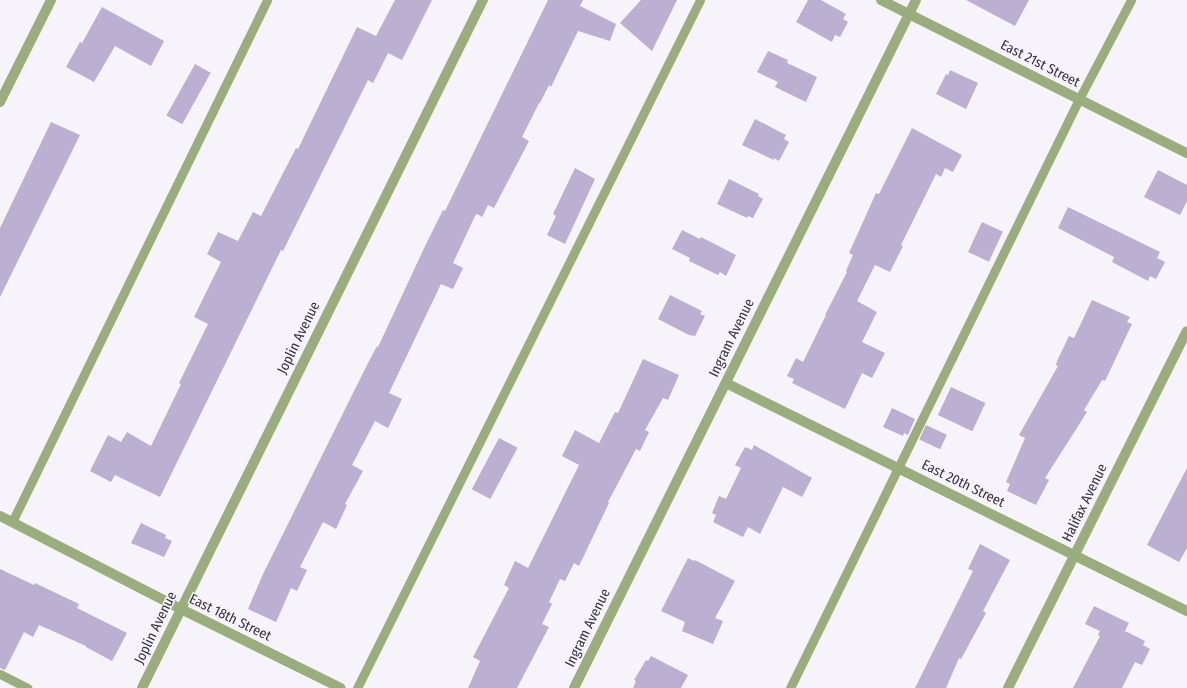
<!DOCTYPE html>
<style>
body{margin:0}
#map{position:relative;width:1187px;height:688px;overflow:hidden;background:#f6f3fa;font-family:"Fira Sans Condensed",sans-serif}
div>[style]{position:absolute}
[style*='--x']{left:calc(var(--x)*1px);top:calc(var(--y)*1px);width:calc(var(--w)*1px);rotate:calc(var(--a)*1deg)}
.building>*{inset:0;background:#bcb0d2;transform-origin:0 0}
.lane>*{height:9px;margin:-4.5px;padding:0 4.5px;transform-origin:4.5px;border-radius:4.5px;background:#9aae7d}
.street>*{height:10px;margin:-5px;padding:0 5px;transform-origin:5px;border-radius:5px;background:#9aae7d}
span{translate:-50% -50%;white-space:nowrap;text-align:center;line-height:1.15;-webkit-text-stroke:3px #f6f3fa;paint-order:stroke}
.street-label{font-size:14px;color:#36313e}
</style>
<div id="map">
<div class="building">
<div style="clip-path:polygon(395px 0,432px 0,402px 60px,388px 53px,373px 83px,368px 80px,283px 251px,281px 250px,160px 497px,115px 475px,111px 482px,90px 471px,108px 435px,121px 442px,127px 432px,151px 446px,181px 384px,179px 383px,208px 324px,194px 317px,221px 262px,207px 254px,218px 232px,238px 241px,253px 212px,261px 216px,296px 148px,298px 149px,357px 27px,376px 36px)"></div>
<div style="clip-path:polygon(548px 0,583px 0,580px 6px,616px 24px,610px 41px,578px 31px,551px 87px,549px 85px,540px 103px,539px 103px,522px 137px,529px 141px,494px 208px,488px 205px,482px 217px,477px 214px,475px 216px,453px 263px,463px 268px,453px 289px,441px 284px,389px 393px,402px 399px,388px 428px,375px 421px,352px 465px,363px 471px,345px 504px,347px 505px,336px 529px,323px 522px,300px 567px,307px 570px,297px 591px,291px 588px,276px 622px,248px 609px,263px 574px,367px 365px,377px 346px,378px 347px,426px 244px,443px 210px,445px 211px)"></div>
<div style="clip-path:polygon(641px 0,677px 0,652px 51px,620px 23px)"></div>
<div style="clip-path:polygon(808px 0,821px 0,846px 14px,843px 19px,848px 22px,840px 37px,835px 35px,832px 42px,796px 22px)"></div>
<div style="clip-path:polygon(966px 0,1029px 0,1015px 26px)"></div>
<div style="clip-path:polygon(102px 7px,164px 41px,151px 66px,115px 46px,94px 82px,66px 67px,80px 42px,82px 43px)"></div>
<div style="clip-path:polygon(768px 51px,788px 60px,787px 63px,817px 77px,806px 102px,775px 87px,778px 82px,757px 72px)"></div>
<div style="left:195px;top:64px;width:18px;height:59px;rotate:29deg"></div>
<div style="clip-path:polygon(950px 70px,978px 83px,966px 109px,936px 94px,946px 74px,948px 75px)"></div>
<div style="clip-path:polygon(755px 119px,786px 135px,784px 139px,789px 142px,779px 161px,774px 158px,774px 160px,742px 145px)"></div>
<div style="clip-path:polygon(51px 122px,80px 135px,0 297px,0 228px)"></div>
<div style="clip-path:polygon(912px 128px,962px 155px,953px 172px,945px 168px,941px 177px,936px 174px,901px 245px,903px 246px,890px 272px,875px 265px,857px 301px,877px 312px,862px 342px,885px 353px,872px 378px,862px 373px,845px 409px,792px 383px,794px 379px,787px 376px,796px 358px,803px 362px,826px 315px,825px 315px,847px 272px,846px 271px,853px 255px,849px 253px,876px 193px,879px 194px)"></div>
<div style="clip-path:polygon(575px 168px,595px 179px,565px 244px,547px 235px,556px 216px,553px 214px)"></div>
<div style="clip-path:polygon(1158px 170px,1187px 185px,1187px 201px,1180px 215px,1144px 197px)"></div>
<div style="clip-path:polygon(729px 179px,759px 194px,758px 196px,763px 199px,753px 218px,748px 216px,747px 218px,717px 204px)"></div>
<div style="clip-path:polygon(1068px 207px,1160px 252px,1157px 258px,1165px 262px,1156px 279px,1150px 276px,1148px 281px,1112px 262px,1114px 257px,1058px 228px)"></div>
<div style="left:982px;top:222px;width:23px;height:33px;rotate:25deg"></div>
<div style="clip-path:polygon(682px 230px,700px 239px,701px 237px,736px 255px,726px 276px,720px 272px,718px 275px,689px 261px,690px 258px,672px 249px)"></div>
<div style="clip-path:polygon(670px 295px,702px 311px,700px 314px,705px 316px,695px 336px,689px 335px,658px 319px)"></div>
<div style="clip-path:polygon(1092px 300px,1130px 317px,1127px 322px,1132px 324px,1105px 381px,1102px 380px,1084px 410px,1087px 412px,1045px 478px,1049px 480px,1036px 505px,1007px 491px,1010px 484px,1006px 482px,1025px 438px,1019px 435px,1058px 366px,1056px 365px,1057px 361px,1069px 336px,1074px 338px)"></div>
<div style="clip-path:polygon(643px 359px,679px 375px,668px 400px,663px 398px,645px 430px,649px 432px,640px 451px,636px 449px,608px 502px,609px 503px,579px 566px,574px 563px,565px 581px,560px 579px,549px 602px,552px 604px,542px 624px,549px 627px,517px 688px,468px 688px,480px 661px,473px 657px,509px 588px,504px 585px,515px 561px,528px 568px,579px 465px,562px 456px,575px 430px,599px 443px,615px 412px,618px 413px)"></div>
<div style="left:951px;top:387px;width:38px;height:31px;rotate:25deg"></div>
<div style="clip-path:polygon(892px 408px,915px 419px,908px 435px,904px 433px,903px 436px,883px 427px)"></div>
<div style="left:926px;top:425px;width:23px;height:16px;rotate:25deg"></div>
<div style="left:499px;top:438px;width:21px;height:58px;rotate:28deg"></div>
<div style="clip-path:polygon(754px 445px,812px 478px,802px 497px,783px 487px,760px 534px,748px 527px,743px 537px,713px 522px,716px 515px,712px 513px,719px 496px,726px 499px,741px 468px,735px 465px,745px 447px,752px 450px)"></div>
<div style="clip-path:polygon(1187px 468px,1187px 548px,1179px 562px,1147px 545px)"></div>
<div style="clip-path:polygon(141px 523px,166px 535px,165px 538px,172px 541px,164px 557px,131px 543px)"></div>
<div style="clip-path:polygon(980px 544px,1010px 560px,983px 611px,986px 613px,961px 659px,959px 658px,946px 688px,915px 688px,973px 571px,968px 569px)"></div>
<div style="clip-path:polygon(688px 558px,694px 561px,695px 560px,735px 581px,715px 618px,723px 621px,713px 644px,682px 631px,685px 622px,661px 611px)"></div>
<div style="clip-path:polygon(0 569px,34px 585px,35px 583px,79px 604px,77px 608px,127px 633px,112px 661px,86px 647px,86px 646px,39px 625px,33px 637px,24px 632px,5px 670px,0 668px)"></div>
<div style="clip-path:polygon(1094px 606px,1129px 623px,1125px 631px,1145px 641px,1143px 645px,1150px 649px,1142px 665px,1135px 662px,1122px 688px,1073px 688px,1100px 636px,1098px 635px,1100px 631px,1085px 624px)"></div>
<div style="clip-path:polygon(651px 656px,688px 675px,681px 688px,633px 688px,636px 681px,634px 680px,646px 660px,648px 661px)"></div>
</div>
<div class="lane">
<div style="--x:12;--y:522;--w:581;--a:-63.96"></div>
<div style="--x:0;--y:674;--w:31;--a:27"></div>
<div style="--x:357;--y:688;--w:769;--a:-63.5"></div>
<div style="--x:790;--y:688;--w:656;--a:-63.86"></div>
<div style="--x:1079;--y:99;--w:112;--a:-62.3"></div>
</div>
<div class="street">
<div style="--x:881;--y:0;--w:342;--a:26.6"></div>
<div style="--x:0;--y:102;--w:114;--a:-63.4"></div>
<div style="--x:726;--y:383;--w:514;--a:26.32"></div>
<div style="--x:0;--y:516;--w:203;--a:27.2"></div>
<div style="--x:181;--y:609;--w:178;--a:26.3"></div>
<div style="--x:142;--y:688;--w:768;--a:-63.64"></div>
<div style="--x:574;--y:688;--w:768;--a:-63.57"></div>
<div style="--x:1008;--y:688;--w:399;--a:-63.4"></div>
</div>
<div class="street-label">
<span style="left:1040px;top:64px;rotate:27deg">East 21st Street</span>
<span style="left:299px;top:338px;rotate:-64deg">Joplin Avenue</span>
<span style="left:732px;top:338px;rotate:-64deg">Ingram Avenue</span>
<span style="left:963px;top:484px;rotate:26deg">East 20th Street</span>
<span style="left:1085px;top:503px;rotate:-64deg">Halifax Avenue</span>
<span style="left:230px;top:618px;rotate:26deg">East 18th Street</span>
<span style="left:156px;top:628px;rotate:-64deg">Joplin Avenue</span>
<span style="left:588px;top:628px;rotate:-64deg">Ingram Avenue</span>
</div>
</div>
